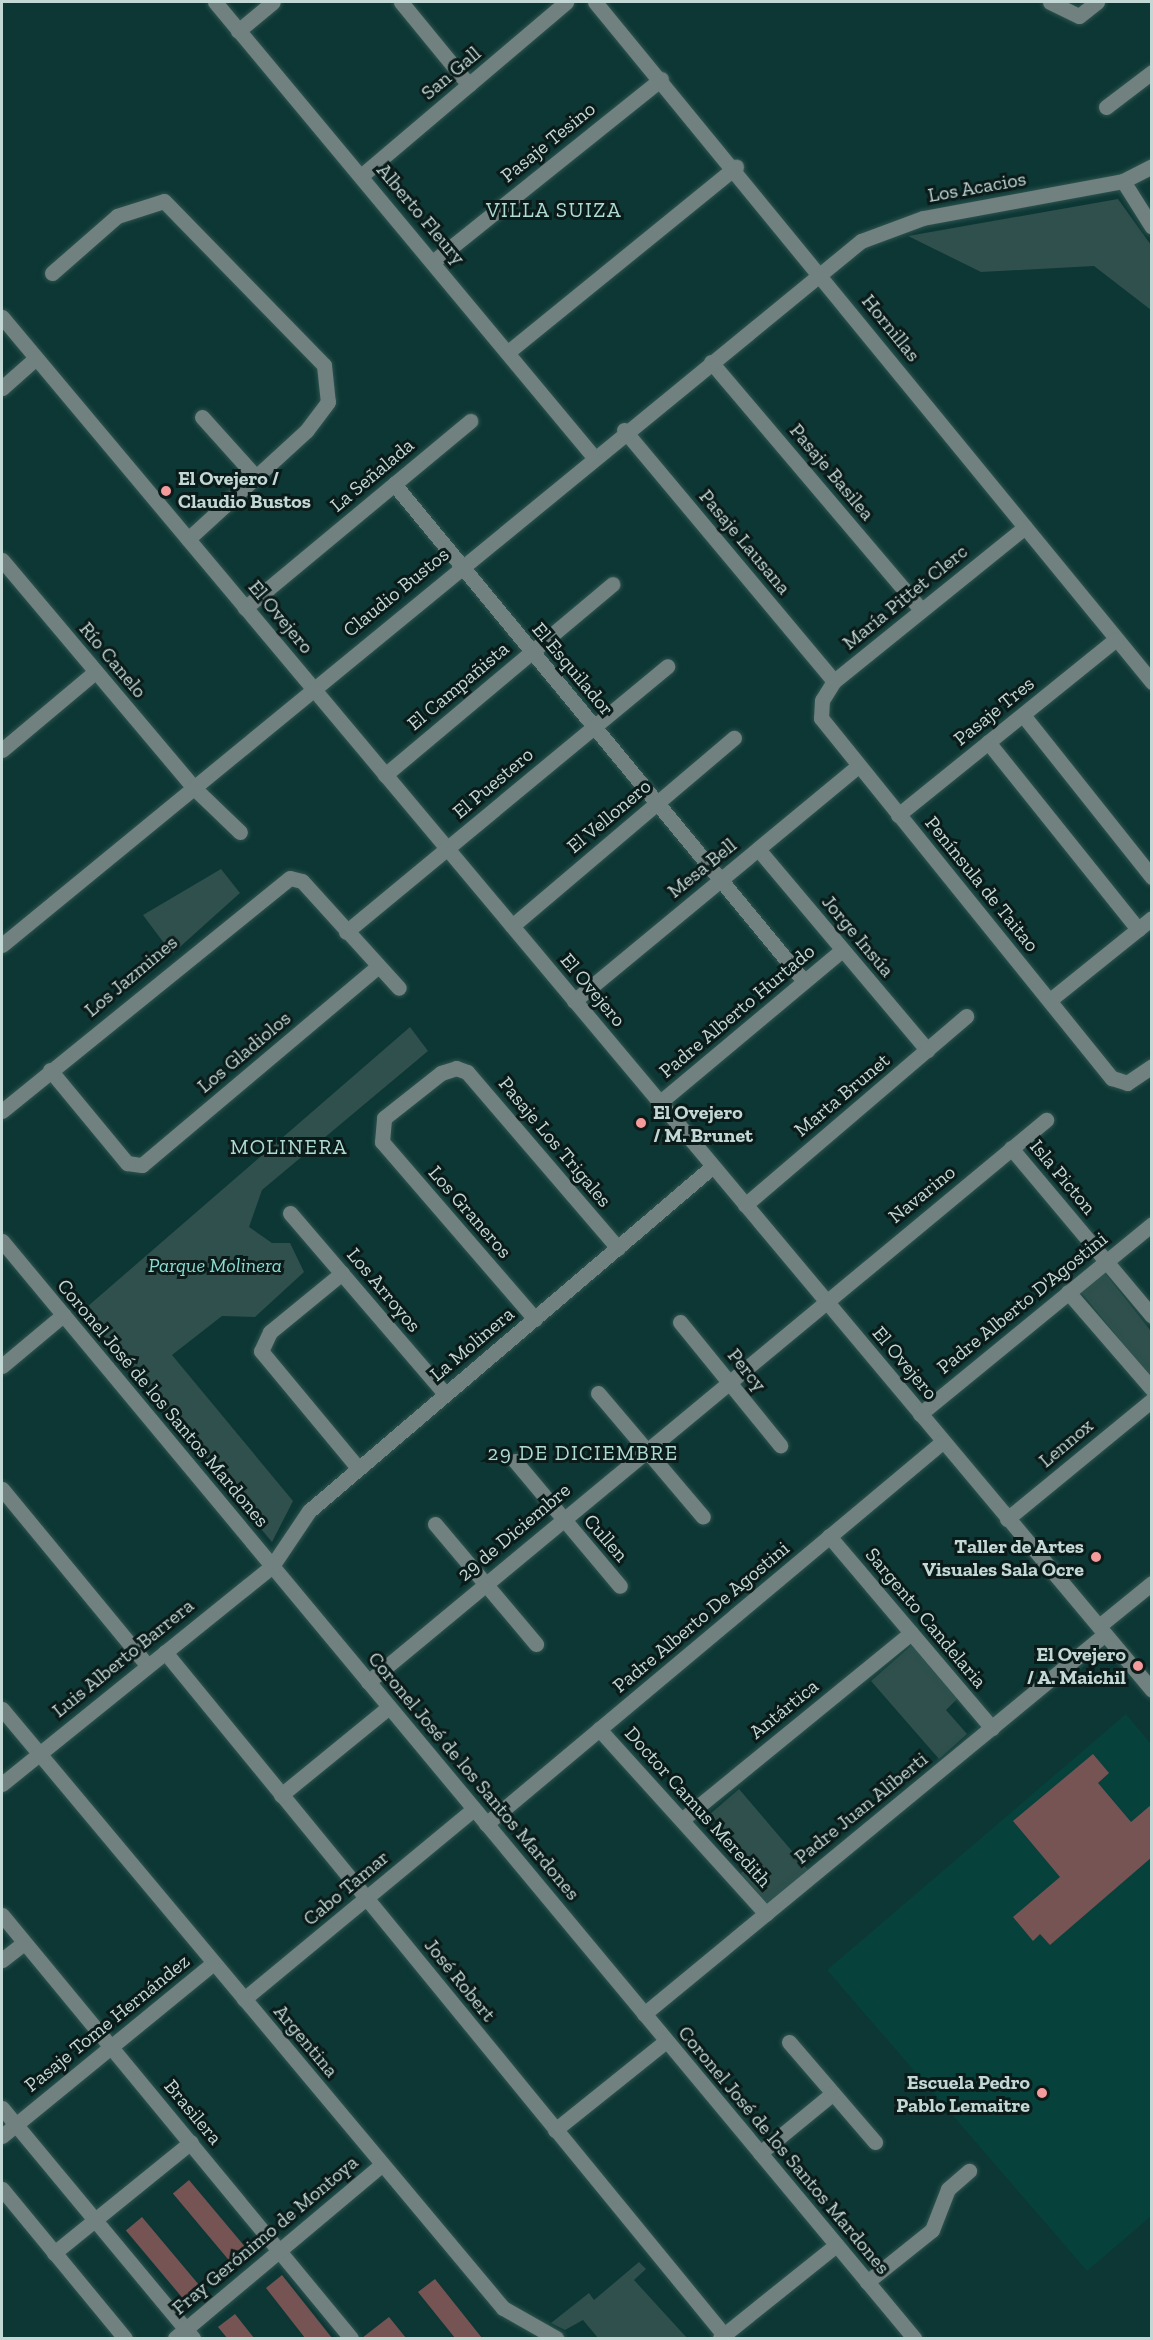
<!DOCTYPE html>
<meta charset="utf-8">
<style>
body{margin:0}
#map{position:relative;width:1153px;height:2340px;overflow:hidden;background:#0d3734;font-family:"Zilla Slab",serif}
div>[style]{position:absolute}
[style*='--x']{left:calc(var(--x)*1px);top:calc(var(--y)*1px);width:calc(var(--w)*1px);rotate:calc(var(--a)*1deg)}
.built>*{inset:0;background:#07413c}
.green>*{inset:0;background:#2f504c}
.building>*{inset:0;background:#765454;transform-origin:0 0}
.roads{filter:drop-shadow(0 0 2px #2e5451) drop-shadow(0 0 2px #2e5451)}
.minor>*{height:15px;margin:-7.5px;padding:0 7.5px;transform-origin:7.5px;border-radius:7.5px;background:#70817f}
.dots>*{width:16px;height:16px;translate:-50% -50%;box-sizing:border-box;border:3px solid #0b1b1a;border-radius:50%}
span{translate:-50% -50%;white-space:nowrap;text-align:center;line-height:1.15;-webkit-text-stroke:6px #0b1b1a;paint-order:stroke}
.street-label{font-size:20px;color:#c3d8d5}
.poi-label{font-size:20px;color:#c3d8d5;font-weight:700}
.left{translate:0 -50%;text-align:left}
.right{translate:-100% -50%;text-align:right}
.park-label{font-size:20px;color:#8dded4;font-style:italic}
.neighbourhood-label{font-size:21px;color:#afdbd5;letter-spacing:1.5px}
.frame{position:absolute;inset:0;border:3px solid #c3d8d5;pointer-events:none}
</style>
<div id="map">
<div class="built">
<div style="clip-path:polygon(1126px 1714px,1151px 1744px,1151px 2216px,1087px 2271px,827px 1970px)"></div>
</div>
<div class="green">
<div style="clip-path:polygon(1118px 199px,1151px 245px,1151px 310px,1094px 266px,981px 272px,908px 236px)"></div>
<div style="clip-path:polygon(221px 869px,240px 893px,172px 954px,143px 915px)"></div>
<div style="clip-path:polygon(410px 1027px,428px 1051px,262px 1190px,249px 1227px,272px 1243px,290px 1243px,304px 1272px,255px 1317px,222px 1316px,172px 1355px,293px 1501px,272px 1542px,80px 1313px)"></div>
<div style="clip-path:polygon(1105px 1273px,1151px 1331px,1151px 1378px,1081px 1292px)"></div>
<div style="clip-path:polygon(912px 1645px,958px 1698px,946px 1710px,967px 1734px,939px 1759px,871px 1681px)"></div>
<div style="clip-path:polygon(739px 1789px,809px 1871px,767px 1907px,739px 1875px,752px 1863px,714px 1818px,706px 1824px,703px 1820px)"></div>
<div style="clip-path:polygon(639px 2262px,646px 2269px,634px 2280px,687px 2338px,598px 2338px,583px 2320px,565px 2330px,551px 2323px,589px 2293px,594px 2300px)"></div>
</div>
<div class="building">
<div style="clip-path:polygon(1093px 1754px,1109px 1773px,1098px 1783px,1131px 1822px,1152px 1804px,1152px 1857px,1050px 1945px,1040px 1934px,1033px 1941px,1013px 1917px,1060px 1877px,1013px 1821px)"></div>
<div style="left:189px;top:2180px;width:94px;height:21px;rotate:50deg"></div>
<div style="left:142px;top:2217px;width:95px;height:21px;rotate:50deg"></div>
<div style="clip-path:polygon(282px 2275px,332px 2338px,305px 2338px,266px 2288px)"></div>
<div style="clip-path:polygon(435px 2279px,482px 2338px,455px 2338px,418px 2292px)"></div>
<div style="clip-path:polygon(235px 2314px,254px 2338px,227px 2338px,218px 2327px)"></div>
<div style="clip-path:polygon(389px 2317px,406px 2338px,362px 2338px)"></div>
</div>
<div class="roads">
<div class="minor">
<div style="--x:215;--y:2;--w:591;--a:50.22"></div>
<div style="--x:401;--y:2;--w:107;--a:50.7"></div>
<div style="--x:595;--y:2;--w:879;--a:50.68"></div>
<div style="--x:1050;--y:2;--w:32;--a:26"></div>
<div style="--x:1079;--y:16;--w:23;--a:-38"></div>
<div style="--x:238;--y:31;--w:45;--a:-39.6"></div>
<div style="--x:1106;--y:107;--w:58;--a:-37.3"></div>
<div style="--x:361;--y:176;--w:269;--a:-40.3"></div>
<div style="--x:1123;--y:181;--w:54;--a:57.8"></div>
<div style="--x:434;--y:261;--w:291;--a:-38.7"></div>
<div style="--x:52;--y:273;--w:86;--a:-41.2"></div>
<div style="--x:117;--y:216;--w:49;--a:-17.7"></div>
<div style="--x:164;--y:201;--w:229;--a:45.7"></div>
<div style="--x:324;--y:365;--w:37;--a:84"></div>
<div style="--x:328;--y:402;--w:36;--a:127"></div>
<div style="--x:306;--y:431;--w:160;--a:137.5"></div>
<div style="--x:2;--y:317;--w:1791;--a:50.05"></div>
<div style="--x:508;--y:352;--w:294;--a:-39.1"></div>
<div style="--x:711;--y:362;--w:325;--a:49.7"></div>
<div style="--x:2;--y:388;--w:45;--a:-41.4"></div>
<div style="--x:202;--y:417;--w:81;--a:48"></div>
<div style="--x:624;--y:430;--w:327;--a:50.1"></div>
<div style="--x:394;--y:484;--w:644;--a:50.48"></div>
<div style="--x:1025;--y:527;--w:245;--a:141.1"></div>
<div style="--x:834;--y:681;--w:22;--a:122"></div>
<div style="--x:822;--y:700;--w:18;--a:93"></div>
<div style="--x:821;--y:718;--w:463;--a:51.1"></div>
<div style="--x:1112;--y:1078;--w:16;--a:18"></div>
<div style="--x:1127;--y:1083;--w:30;--a:-34"></div>
<div style="--x:2;--y:560;--w:297;--a:49.9"></div>
<div style="--x:193;--y:787;--w:65;--a:43.8"></div>
<div style="--x:245;--y:608;--w:293;--a:-39.7"></div>
<div style="--x:1023;--y:715;--w:207;--a:51.5"></div>
<div style="--x:988;--y:742;--w:240;--a:51.3"></div>
<div style="--x:2;--y:750;--w:121;--a:-40"></div>
<div style="--x:385;--y:775;--w:297;--a:-40"></div>
<div style="--x:898;--y:815;--w:280;--a:-38.9"></div>
<div style="--x:758;--y:849;--w:263;--a:49.9"></div>
<div style="--x:512;--y:926;--w:291;--a:-40.3"></div>
<div style="--x:346;--y:932;--w:417;--a:-39.6"></div>
<div style="--x:2;--y:945;--w:1111;--a:-39.34"></div>
<div style="--x:861;--y:241;--w:66;--a:-20.4"></div>
<div style="--x:923;--y:218;--w:203;--a:-10.5"></div>
<div style="--x:1123;--y:181;--w:33;--a:-27"></div>
<div style="--x:1050;--y:1000;--w:131;--a:-38.8"></div>
<div style="--x:574;--y:1001;--w:367;--a:-39.6"></div>
<div style="--x:50;--y:1070;--w:121;--a:50.4"></div>
<div style="--x:127;--y:1163;--w:15;--a:8"></div>
<div style="--x:142;--y:1165;--w:309;--a:-40.1"></div>
<div style="--x:659;--y:1103;--w:239;--a:-39.9"></div>
<div style="--x:2;--y:1111;--w:370;--a:-39"></div>
<div style="--x:290;--y:878;--w:12;--a:14"></div>
<div style="--x:302;--y:881;--w:144;--a:47.8"></div>
<div style="--x:1011;--y:1148;--w:219;--a:50"></div>
<div style="--x:745;--y:1205;--w:291;--a:-40.5"></div>
<div style="--x:290;--y:1213;--w:238;--a:49.4"></div>
<div style="--x:2;--y:1241;--w:1427;--a:50.26"></div>
<div style="--x:342;--y:1273;--w:93;--a:140.7"></div>
<div style="--x:270;--y:1332;--w:21;--a:115"></div>
<div style="--x:261;--y:1351;--w:152;--a:50.3"></div>
<div style="--x:1068;--y:1292;--w:128;--a:49.1"></div>
<div style="--x:535;--y:1319;--w:234;--a:-130.8"></div>
<div style="--x:382;--y:1142;--w:24;--a:-85"></div>
<div style="--x:384;--y:1118;--w:73;--a:-38.3"></div>
<div style="--x:441;--y:1073;--w:16;--a:-18"></div>
<div style="--x:456;--y:1068;--w:12;--a:20"></div>
<div style="--x:467;--y:1072;--w:232;--a:49.4"></div>
<div style="--x:680;--y:1322;--w:159;--a:50.9"></div>
<div style="--x:2;--y:1366;--w:80;--a:-39.9"></div>
<div style="--x:598;--y:1393;--w:162;--a:49.7"></div>
<div style="--x:920;--y:1414;--w:300;--a:-39.3"></div>
<div style="--x:515;--y:1461;--w:163;--a:50"></div>
<div style="--x:2;--y:1489;--w:228;--a:50.5"></div>
<div style="--x:1007;--y:1519;--w:188;--a:-39.4"></div>
<div style="--x:435;--y:1524;--w:157;--a:49.9"></div>
<div style="--x:829;--y:1536;--w:252;--a:49.7"></div>
<div style="--x:1099;--y:1626;--w:68;--a:-39.1"></div>
<div style="--x:165;--y:1652;--w:883;--a:50.7"></div>
<div style="--x:368;--y:1682;--w:881;--a:-39.66"></div>
<div style="--x:2;--y:1709;--w:781;--a:50.09"></div>
<div style="--x:503;--y:2308;--w:61;--a:29.5"></div>
<div style="--x:599;--y:1729;--w:249;--a:47.9"></div>
<div style="--x:2;--y:1784;--w:347;--a:-38.9"></div>
<div style="--x:272;--y:1566;--w:66;--a:-56.1"></div>
<div style="--x:309;--y:1511;--w:531;--a:-40.5"></div>
<div style="--x:281;--y:1795;--w:139;--a:-39.2"></div>
<div style="--x:684;--y:1818;--w:293;--a:-39.2"></div>
<div style="--x:486;--y:1824;--w:595;--a:-39.95"></div>
<div style="--x:2;--y:1915;--w:548;--a:50.48"></div>
<div style="--x:2;--y:1960;--w:28;--a:-38"></div>
<div style="--x:244;--y:1999;--w:298;--a:-39.6"></div>
<div style="--x:644;--y:2014;--w:597;--a:-39.5"></div>
<div style="--x:789;--y:2042;--w:132;--a:49.3"></div>
<div style="--x:2;--y:2108;--w:299;--a:50.3"></div>
<div style="--x:555;--y:2130;--w:142;--a:-38.7"></div>
<div style="--x:2;--y:2136;--w:271;--a:-39.3"></div>
<div style="--x:760;--y:2153;--w:94;--a:-39.4"></div>
<div style="--x:2;--y:2189;--w:193;--a:50.5"></div>
<div style="--x:54;--y:2253;--w:176;--a:-39"></div>
<div style="--x:867;--y:2282;--w:83;--a:-38.7"></div>
<div style="--x:932;--y:2230;--w:44;--a:-68.7"></div>
<div style="--x:948;--y:2189;--w:28;--a:-41"></div>
<div style="--x:175;--y:2338;--w:270;--a:-40"></div>
<div style="--x:720;--y:2338;--w:149;--a:-38.7"></div>
</div>
</div>
<div class="dots">
<div style="left:166px;top:491px;background:#f59b9c"></div>
<div style="left:641px;top:1123px;background:#f59b9c"></div>
<div style="left:1096px;top:1557px;background:#f59b9c"></div>
<div style="left:1138px;top:1666px;background:#f59b9c"></div>
<div style="left:1042px;top:2093px;background:#f59b9c"></div>
</div>
<div class="street-label">
<span style="left:451px;top:73px;rotate:-40deg">San Gall</span>
<span style="left:548px;top:142px;rotate:-39deg">Pasaje Tesino</span>
<span style="left:977px;top:187px;rotate:-10deg">Los Acacios</span>
<span style="left:421px;top:214px;rotate:50deg">Alberto Fleury</span>
<span style="left:891px;top:328px;rotate:51deg">Hornillas</span>
<span style="left:832px;top:472px;rotate:50deg">Pasaje Basilea</span>
<span style="left:372px;top:475px;rotate:-40deg">La Señalada</span>
<span style="left:745px;top:542px;rotate:50deg">Pasaje Lausana</span>
<span style="left:396px;top:592px;rotate:-39deg">Claudio Bustos</span>
<span style="left:905px;top:597px;rotate:-39deg">María Pittet Clerc</span>
<span style="left:281px;top:617px;rotate:50deg">El Ovejero</span>
<span style="left:113px;top:660px;rotate:50deg">Río Canelo</span>
<span style="left:573px;top:669px;rotate:50deg">El Esquilador</span>
<span style="left:458px;top:686px;rotate:-40deg">El Campañista</span>
<span style="left:994px;top:711px;rotate:-39deg">Pasaje Tres</span>
<span style="left:493px;top:783px;rotate:-40deg">El Puestero</span>
<span style="left:609px;top:816px;rotate:-40deg">El Vellonero</span>
<span style="left:702px;top:868px;rotate:-39deg">Mesa Bell</span>
<span style="left:982px;top:884px;rotate:51deg">Península de Taitao</span>
<span style="left:858px;top:936px;rotate:50deg">Jorge Insúa</span>
<span style="left:131px;top:976px;rotate:-40deg">Los Jazmines</span>
<span style="left:593px;top:990px;rotate:50deg">El Ovejero</span>
<span style="left:737px;top:1011px;rotate:-40deg">Padre Alberto Hurtado</span>
<span style="left:244px;top:1052px;rotate:-40deg">Los Gladiolos</span>
<span style="left:842px;top:1095px;rotate:-40deg">Marta Brunet</span>
<span style="left:555px;top:1142px;rotate:50deg">Pasaje Los Trigales</span>
<span style="left:1063px;top:1177px;rotate:50deg">Isla Picton</span>
<span style="left:922px;top:1194px;rotate:-39deg">Navarino</span>
<span style="left:470px;top:1212px;rotate:49deg">Los Graneros</span>
<span style="left:384px;top:1290px;rotate:50deg">Los Arroyos</span>
<span style="left:1022px;top:1303px;rotate:-39deg">Padre Alberto D'Agostini</span>
<span style="left:472px;top:1344px;rotate:-40deg">La Molinera</span>
<span style="left:905px;top:1363px;rotate:50deg">El Ovejero</span>
<span style="left:747px;top:1370px;rotate:51deg">Percy</span>
<span style="left:163px;top:1403px;rotate:50deg">Coronel José de los Santos Mardones</span>
<span style="left:1066px;top:1443px;rotate:-40deg">Lennox</span>
<span style="left:514px;top:1532px;rotate:-40deg">29 de Diciembre</span>
<span style="left:606px;top:1538px;rotate:49deg">Cullen</span>
<span style="left:701px;top:1617px;rotate:-40deg">Padre Alberto De Agostini</span>
<span style="left:926px;top:1618px;rotate:50deg">Sargento Candelaria</span>
<span style="left:123px;top:1658px;rotate:-39deg">Luis Alberto Barrera</span>
<span style="left:784px;top:1709px;rotate:-39deg">Antártica</span>
<span style="left:474px;top:1776px;rotate:50deg">Coronel José de los Santos Mardones</span>
<span style="left:698px;top:1807px;rotate:48deg">Doctor Camus Meredith</span>
<span style="left:861px;top:1808px;rotate:-39deg">Padre Juan Aliberti</span>
<span style="left:346px;top:1888px;rotate:-40deg">Cabo Tamar</span>
<span style="left:460px;top:1980px;rotate:51deg">José Robert</span>
<span style="left:107px;top:2023px;rotate:-39deg">Pasaje Tome Hernández</span>
<span style="left:306px;top:2041px;rotate:50deg">Argentina</span>
<span style="left:193px;top:2112px;rotate:50deg">Brasilera</span>
<span style="left:784px;top:2150px;rotate:50deg">Coronel José de los Santos Mardones</span>
<span style="left:265px;top:2235px;rotate:-40deg">Fray Gerónimo de Montoya</span>
</div>
<div class="poi-label">
<span class="left" style="left:178px;top:490px">El Ovejero /<br>Claudio Bustos</span>
<span class="left" style="left:653px;top:1124px">El Ovejero<br>/ M. Brunet</span>
<span class="right" style="left:1084px;top:1558px">Taller de Artes<br>Visuales Sala Ocre</span>
<span class="right" style="left:1126px;top:1666px">El Ovejero<br>/ A. Maichil</span>
<span class="right" style="left:1030px;top:2094px">Escuela Pedro<br>Pablo Lemaitre</span>
</div>
<div class="park-label">
<span style="left:215px;top:1265px">Parque Molinera</span>
</div>
<div class="neighbourhood-label">
<span style="left:554px;top:210px">VILLA SUIZA</span>
<span style="left:289px;top:1147px">MOLINERA</span>
<span style="left:583px;top:1453px">29 DE DICIEMBRE</span>
</div>
<div class="frame"></div>
</div>
